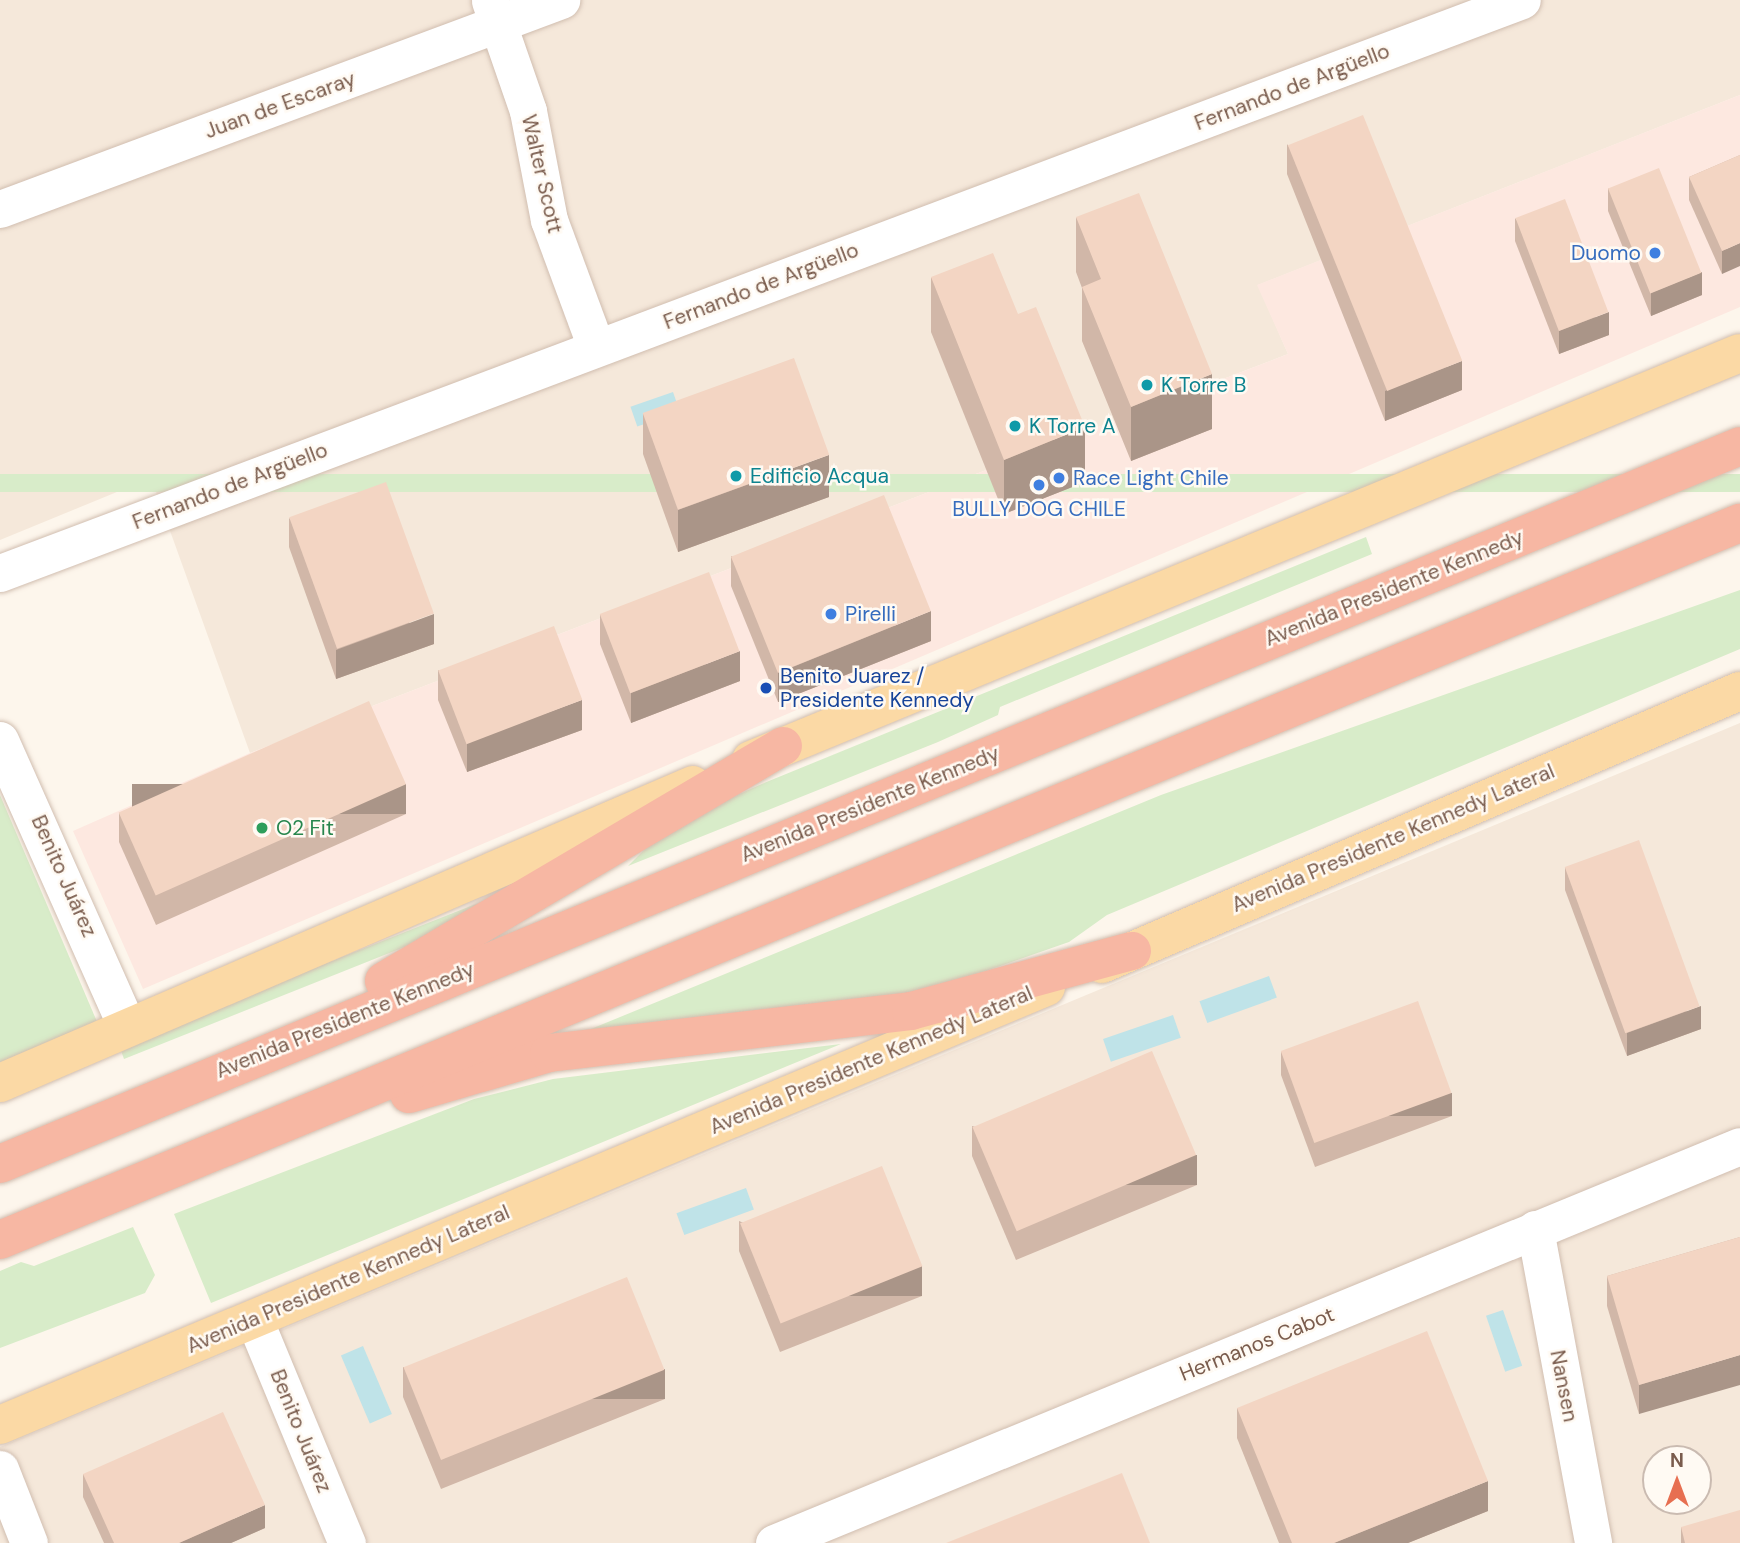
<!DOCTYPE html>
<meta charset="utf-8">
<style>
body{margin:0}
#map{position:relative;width:1740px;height:1543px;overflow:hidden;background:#fdf6ec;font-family:"DM Sans",sans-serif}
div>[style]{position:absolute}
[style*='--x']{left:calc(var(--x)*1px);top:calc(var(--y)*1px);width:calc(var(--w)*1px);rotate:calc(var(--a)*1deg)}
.residential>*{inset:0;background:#f5e8da}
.commercial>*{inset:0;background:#fde8e0}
.green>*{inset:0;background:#d8ecc9;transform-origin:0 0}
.water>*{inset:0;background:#bfe3e8;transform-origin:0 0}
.roads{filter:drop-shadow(0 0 2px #d1beb0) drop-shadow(0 0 2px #d1beb0)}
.street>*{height:37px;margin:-18.5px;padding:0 18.5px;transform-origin:18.5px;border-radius:18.5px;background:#fff}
.secondary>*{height:38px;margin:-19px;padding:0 19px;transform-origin:19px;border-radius:19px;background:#fff}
.primary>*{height:38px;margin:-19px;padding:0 19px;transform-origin:19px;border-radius:19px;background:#fbd9a5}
.highway>*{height:38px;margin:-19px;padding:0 19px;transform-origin:19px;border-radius:19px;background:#f7b7a3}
.wall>*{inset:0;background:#d1b7a8}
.shaded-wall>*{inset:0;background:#aa9588;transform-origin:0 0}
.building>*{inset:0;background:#f3d5c3;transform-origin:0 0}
.dots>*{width:19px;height:19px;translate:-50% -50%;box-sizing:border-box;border:4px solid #fffaf3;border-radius:50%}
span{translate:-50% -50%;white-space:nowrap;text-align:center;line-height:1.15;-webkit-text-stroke:5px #fffaf3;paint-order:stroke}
.street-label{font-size:21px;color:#7a5c4d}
.shop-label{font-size:21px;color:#366cbe}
.right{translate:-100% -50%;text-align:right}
.left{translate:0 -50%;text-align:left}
.culture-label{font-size:21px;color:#0d838f}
.transit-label{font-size:21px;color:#164399}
.leisure-label{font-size:21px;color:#27864d}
.north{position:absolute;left:1642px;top:1445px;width:70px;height:70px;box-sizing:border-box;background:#fffaf3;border:2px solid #cabbb1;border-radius:50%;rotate:0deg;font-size:19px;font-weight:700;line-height:28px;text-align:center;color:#7a5c4d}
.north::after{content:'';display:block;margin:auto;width:24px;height:32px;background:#e76f51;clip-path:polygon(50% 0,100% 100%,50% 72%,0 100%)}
</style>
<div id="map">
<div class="residential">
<div style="clip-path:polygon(0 0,1740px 0,1740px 95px,1258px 285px,1288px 354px,250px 753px,151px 478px,0 540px)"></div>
<div style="clip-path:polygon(evenodd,1740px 723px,1740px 1543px,0 1543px,0 1447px,1740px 723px,1656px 1459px,1698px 1459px,1698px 1501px,1656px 1501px,1656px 1459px)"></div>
</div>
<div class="commercial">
<div style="clip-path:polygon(1740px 95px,1740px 307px,143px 989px,73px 831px,250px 753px,1288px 354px,1257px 285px)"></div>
</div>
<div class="green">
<div style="left:1740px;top:474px;width:18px;height:1882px;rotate:90deg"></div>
<div style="clip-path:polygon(1366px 537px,1372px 554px,1000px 707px,998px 715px,938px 742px,628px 866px,668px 826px,764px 783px)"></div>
<div style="clip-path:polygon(1740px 590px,1740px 649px,1107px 915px,1069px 942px,937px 988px,821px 1010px,586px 1031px,1161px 795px)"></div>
<div style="clip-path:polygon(0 795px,98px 1024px,0 1067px)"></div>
<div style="clip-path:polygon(557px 872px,437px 934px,124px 1059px,119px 1045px)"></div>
<div style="clip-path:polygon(841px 1044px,211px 1303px,174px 1214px,474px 1099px,553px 1079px)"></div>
<div style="clip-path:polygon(133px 1227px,155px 1275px,145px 1293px,0 1348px,0 1271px,21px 1262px,34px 1266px)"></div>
</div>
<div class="water">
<div style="left:673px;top:392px;width:21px;height:45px;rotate:71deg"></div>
<div style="left:1269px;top:976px;width:23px;height:74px;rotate:70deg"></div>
<div style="left:1173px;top:1015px;width:24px;height:74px;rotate:71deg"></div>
<div style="left:746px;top:1188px;width:23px;height:74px;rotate:70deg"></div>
<div style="left:1503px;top:1310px;width:59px;height:18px;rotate:71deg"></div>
<div style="left:363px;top:1346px;width:74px;height:24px;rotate:67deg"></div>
</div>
<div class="roads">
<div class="street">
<div style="--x:490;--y:1;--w:116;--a:70.9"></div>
<div style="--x:528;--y:111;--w:111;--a:79.1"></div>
<div style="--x:549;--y:220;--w:135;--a:69.7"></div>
<div style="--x:0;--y:209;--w:599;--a:-20.43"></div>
<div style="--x:0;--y:573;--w:1626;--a:-20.63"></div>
<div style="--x:1535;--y:1229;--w:319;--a:79.5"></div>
<div style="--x:254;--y:1319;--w:243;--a:67.5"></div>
<div style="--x:0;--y:1469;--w:79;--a:68.6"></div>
<div style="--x:774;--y:1543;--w:1044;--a:-22.34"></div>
</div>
<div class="secondary">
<div style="--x:0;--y:741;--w:310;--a:66"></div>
</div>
<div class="primary">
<div style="--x:751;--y:760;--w:1069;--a:-22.37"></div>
<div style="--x:1102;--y:964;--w:694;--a:-23.17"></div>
<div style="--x:0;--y:1083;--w:754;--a:-23.27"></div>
<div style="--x:0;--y:1425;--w:1134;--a:-22.72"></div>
</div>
<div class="highway">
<div style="--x:384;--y:981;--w:463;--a:-30.5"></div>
<div style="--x:409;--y:1094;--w:146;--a:-16.3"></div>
<div style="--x:549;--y:1053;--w:364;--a:-6.6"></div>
<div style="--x:911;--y:1011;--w:229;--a:-15.2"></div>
<div style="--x:0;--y:1164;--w:1882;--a:-22.42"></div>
<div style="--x:0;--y:1240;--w:1882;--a:-22.4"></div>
</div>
</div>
<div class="wall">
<div style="clip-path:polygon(1287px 144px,1462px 390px,1385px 421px,1287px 174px)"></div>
<div style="clip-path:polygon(1740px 155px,1722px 274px,1689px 200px,1689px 177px)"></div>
<div style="clip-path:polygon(1608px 188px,1702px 295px,1651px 316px,1608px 211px)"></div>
<div style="clip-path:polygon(1076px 217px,1212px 429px,1131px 461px,1082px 341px,1082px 288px,1076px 272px)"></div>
<div style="clip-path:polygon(1515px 218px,1609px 335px,1559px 354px,1515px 241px)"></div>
<div style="clip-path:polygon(931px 277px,1085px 482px,1004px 514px,931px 332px)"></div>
<div style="clip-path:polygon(643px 413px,829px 497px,678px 552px,643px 454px)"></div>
<div style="clip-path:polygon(289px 518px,434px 644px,336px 679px,289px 547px)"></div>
<div style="clip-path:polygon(731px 556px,931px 641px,778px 702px,731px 586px)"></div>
<div style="clip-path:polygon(600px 614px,740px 681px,631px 723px,600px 644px)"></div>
<div style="clip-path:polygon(438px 670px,582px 730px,467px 772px,438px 700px)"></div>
<div style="clip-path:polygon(119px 813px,406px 814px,156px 925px,119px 842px)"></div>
<div style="clip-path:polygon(1565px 867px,1701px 1029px,1627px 1056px,1565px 890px)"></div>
<div style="clip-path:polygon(1281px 1052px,1452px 1116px,1315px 1167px,1281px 1075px)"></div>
<div style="clip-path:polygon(972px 1126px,1197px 1185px,1016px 1260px,972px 1156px)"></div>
<div style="clip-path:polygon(739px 1221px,922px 1296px,780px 1352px,739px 1251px)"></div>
<div style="clip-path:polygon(1740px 1237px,1639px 1414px,1607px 1306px,1607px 1276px)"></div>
<div style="clip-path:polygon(403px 1367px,665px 1399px,441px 1489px,403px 1397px)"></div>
<div style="clip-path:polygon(1237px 1408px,1488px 1511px,1408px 1543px,1279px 1543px,1237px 1438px)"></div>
<div style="clip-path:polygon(83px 1474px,265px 1528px,231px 1543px,104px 1543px,83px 1497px)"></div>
<div style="clip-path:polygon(1681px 1527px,1740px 1543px,1681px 1543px)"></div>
</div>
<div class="shaded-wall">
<div style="clip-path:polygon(1740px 243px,1740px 266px,1722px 274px,1722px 251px)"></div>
<div style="clip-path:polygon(1702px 272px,1702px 295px,1651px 316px,1651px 293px)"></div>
<div style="clip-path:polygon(1609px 312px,1609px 335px,1559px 354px,1559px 331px)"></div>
<div style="clip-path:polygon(1462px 361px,1462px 390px,1385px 421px,1385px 391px)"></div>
<div style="clip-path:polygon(1212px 374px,1212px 429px,1131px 461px,1131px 407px)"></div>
<div style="clip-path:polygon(1085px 427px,1085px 482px,1004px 514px,1004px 460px)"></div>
<div style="clip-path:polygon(829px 455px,829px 497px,678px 552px,678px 510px)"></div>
<div style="clip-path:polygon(931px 611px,931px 641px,778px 702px,778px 673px)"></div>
<div style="clip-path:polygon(434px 614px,434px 644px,336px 679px,336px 650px)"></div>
<div style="clip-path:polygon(740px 651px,740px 681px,631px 723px,631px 693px)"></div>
<div style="clip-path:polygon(582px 700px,582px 730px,467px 772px,467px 742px)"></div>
<div style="left:406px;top:784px;width:30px;height:274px;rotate:90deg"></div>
<div style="clip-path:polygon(1701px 1006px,1701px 1029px,1627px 1056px,1627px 1033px)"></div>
<div style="left:1452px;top:1093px;width:23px;height:146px;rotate:90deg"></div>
<div style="left:1197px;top:1155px;width:30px;height:196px;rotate:90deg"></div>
<div style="left:922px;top:1266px;width:30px;height:153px;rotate:90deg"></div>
<div style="clip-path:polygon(1740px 1355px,1740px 1385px,1639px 1414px,1639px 1385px)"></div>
<div style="left:665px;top:1369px;width:30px;height:241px;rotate:90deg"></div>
<div style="clip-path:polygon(1488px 1481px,1488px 1511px,1408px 1543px,1334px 1543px)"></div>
<div style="clip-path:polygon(265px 1505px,265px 1528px,231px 1543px,179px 1543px)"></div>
</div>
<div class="building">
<div style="left:1363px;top:115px;width:265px;height:81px;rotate:68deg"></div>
<div style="clip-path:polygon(1740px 155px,1740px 243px,1722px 251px,1689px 177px)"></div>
<div style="left:1659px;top:168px;width:113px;height:55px;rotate:68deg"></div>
<div style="clip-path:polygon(1139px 193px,1212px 374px,1131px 407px,1082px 287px,1101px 279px,1076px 217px)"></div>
<div style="left:1565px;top:199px;width:121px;height:53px;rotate:69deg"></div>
<div style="clip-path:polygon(993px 253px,1018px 314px,1036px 307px,1085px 427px,1004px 460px,931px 277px)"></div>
<div style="left:794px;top:358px;width:103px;height:161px;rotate:70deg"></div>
<div style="left:386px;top:482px;width:140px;height:103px;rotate:70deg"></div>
<div style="left:884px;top:495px;width:125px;height:165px;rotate:68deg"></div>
<div style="left:709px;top:572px;width:85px;height:117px;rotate:69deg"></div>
<div style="left:554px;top:626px;width:79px;height:124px;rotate:69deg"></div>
<div style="left:369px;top:701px;width:91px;height:274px;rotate:66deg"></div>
<div style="left:1639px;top:840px;width:177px;height:79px;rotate:70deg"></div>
<div style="left:1418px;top:1001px;width:98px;height:146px;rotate:70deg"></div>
<div style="left:1152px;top:1051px;width:113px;height:195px;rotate:67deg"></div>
<div style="left:882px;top:1166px;width:108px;height:153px;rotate:68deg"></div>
<div style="clip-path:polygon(1740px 1237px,1740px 1355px,1639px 1385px,1607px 1276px)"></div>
<div style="left:627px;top:1277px;width:100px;height:241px;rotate:68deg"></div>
<div style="clip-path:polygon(1427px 1331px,1488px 1481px,1334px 1543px,1292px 1543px,1237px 1408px)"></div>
<div style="clip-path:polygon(223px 1412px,265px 1505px,179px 1543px,114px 1543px,83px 1474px)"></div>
<div style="clip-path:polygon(1122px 1473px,1150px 1543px,946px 1543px)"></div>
<div style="clip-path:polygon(1740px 1510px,1740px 1543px,1685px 1543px,1681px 1527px)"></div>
</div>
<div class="dots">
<div style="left:1655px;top:253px;background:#3f7fe0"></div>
<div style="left:1147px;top:385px;background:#0f9aa8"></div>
<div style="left:1015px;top:426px;background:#0f9aa8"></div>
<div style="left:736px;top:476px;background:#0f9aa8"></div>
<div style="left:1059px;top:478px;background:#3f7fe0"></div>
<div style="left:1039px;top:485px;background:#3f7fe0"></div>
<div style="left:831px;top:614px;background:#3f7fe0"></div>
<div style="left:766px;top:688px;background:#1a4fb4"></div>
<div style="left:262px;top:828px;background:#2e9e5b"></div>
</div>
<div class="street-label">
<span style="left:1292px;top:87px;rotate:-21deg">Fernando de Argüello</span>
<span style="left:280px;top:105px;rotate:-20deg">Juan de Escaray</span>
<span style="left:542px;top:174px;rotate:77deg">Walter Scott</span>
<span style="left:761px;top:286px;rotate:-21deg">Fernando de Argüello</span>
<span style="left:230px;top:486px;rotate:-21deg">Fernando de Argüello</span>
<span style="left:1394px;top:588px;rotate:-22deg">Avenida Presidente Kennedy</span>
<span style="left:870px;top:804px;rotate:-22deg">Avenida Presidente Kennedy</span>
<span style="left:1393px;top:838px;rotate:-23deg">Avenida Presidente Kennedy Lateral</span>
<span style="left:64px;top:876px;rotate:66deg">Benito Juárez</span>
<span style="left:345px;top:1020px;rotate:-22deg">Avenida Presidente Kennedy</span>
<span style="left:871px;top:1060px;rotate:-23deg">Avenida Presidente Kennedy Lateral</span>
<span style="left:348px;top:1279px;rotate:-23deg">Avenida Presidente Kennedy Lateral</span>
<span style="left:1257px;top:1344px;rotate:-22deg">Hermanos Cabot</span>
<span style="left:1564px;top:1386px;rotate:79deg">Nansen</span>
<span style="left:301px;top:1431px;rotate:68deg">Benito Juárez</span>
</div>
<div class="shop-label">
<span class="right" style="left:1641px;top:253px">Duomo</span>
<span class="left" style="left:1073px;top:478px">Race Light Chile</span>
<span style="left:1039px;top:509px">BULLY DOG CHILE</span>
<span class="left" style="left:845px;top:614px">Pirelli</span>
</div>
<div class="culture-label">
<span class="left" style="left:1161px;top:385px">K Torre B</span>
<span class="left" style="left:1029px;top:426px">K Torre A</span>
<span class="left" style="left:750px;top:476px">Edificio Acqua</span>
</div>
<div class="transit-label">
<span class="left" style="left:780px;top:688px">Benito Juarez /<br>Presidente Kennedy</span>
</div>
<div class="leisure-label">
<span class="left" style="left:276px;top:828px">O2 Fit</span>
</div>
<div class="north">N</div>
</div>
